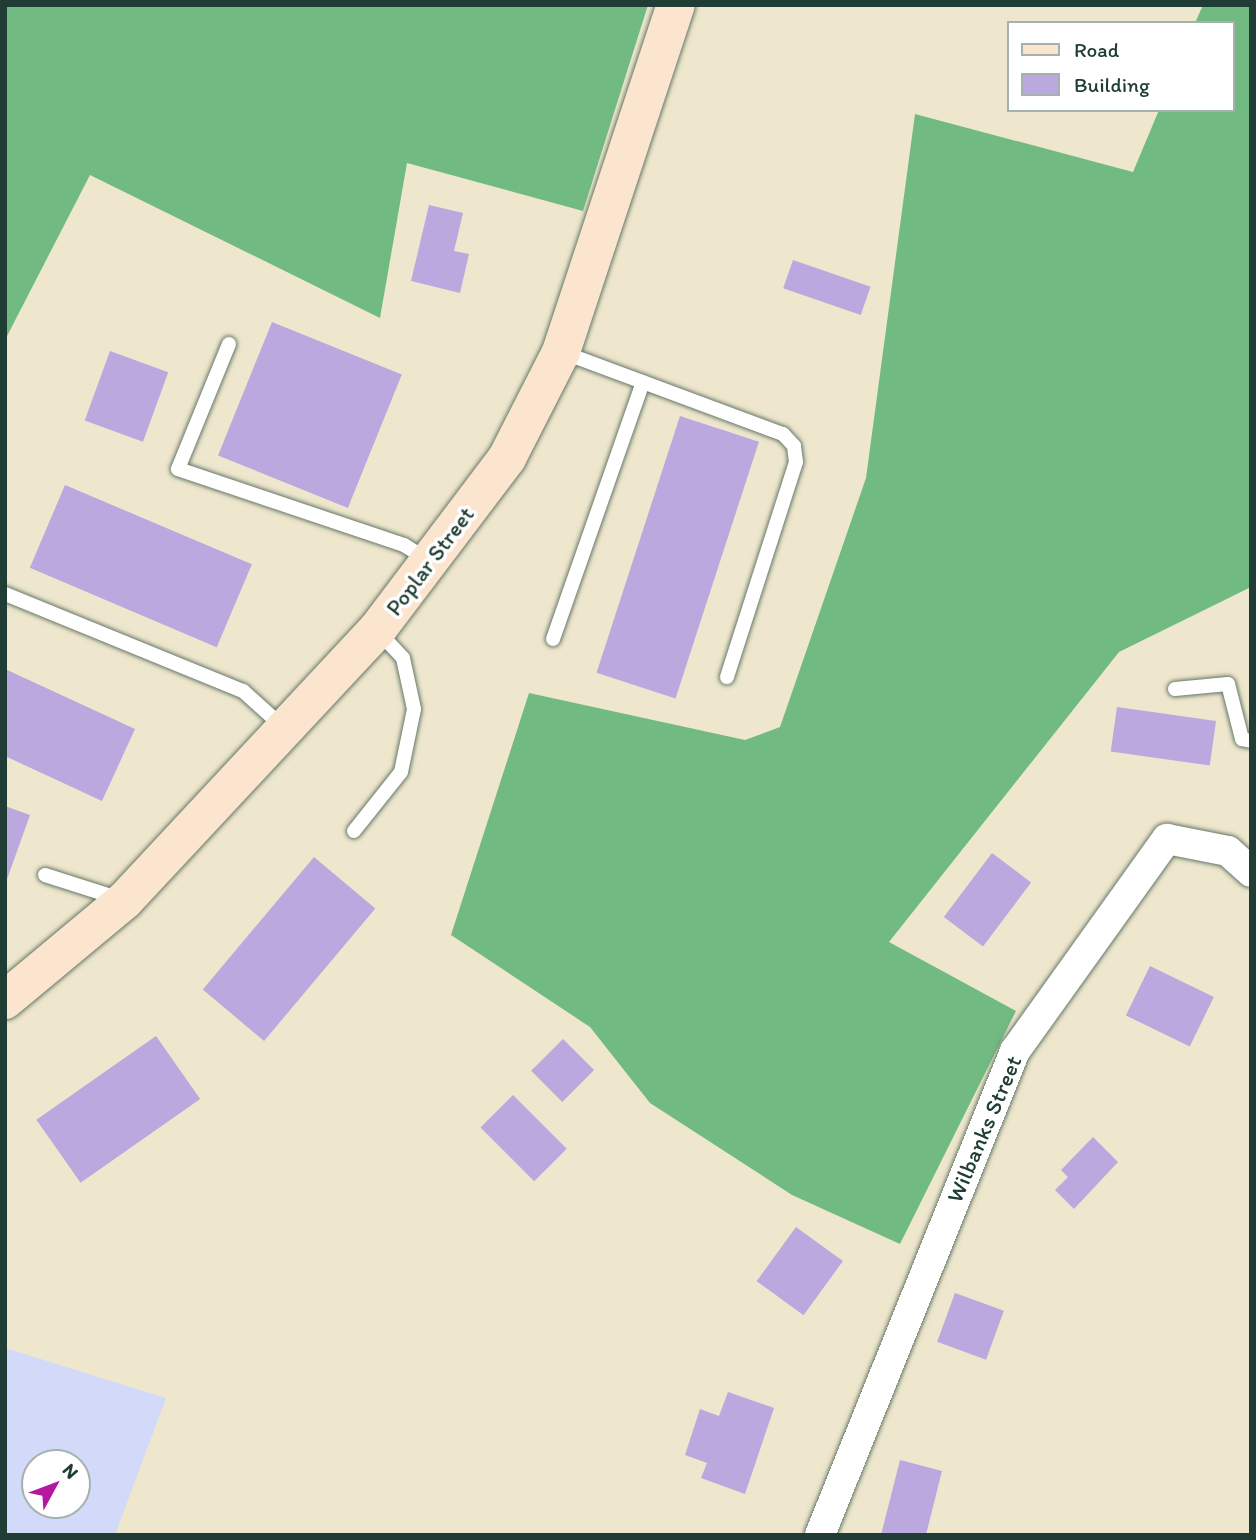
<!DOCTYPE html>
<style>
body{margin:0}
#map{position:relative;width:1256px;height:1540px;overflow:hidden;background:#eee7cd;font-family:Itim,sans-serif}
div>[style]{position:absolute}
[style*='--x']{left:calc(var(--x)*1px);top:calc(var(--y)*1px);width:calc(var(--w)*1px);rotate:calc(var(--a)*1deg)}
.built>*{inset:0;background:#d2d9f9}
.forest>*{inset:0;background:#71bb82}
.building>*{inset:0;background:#baa8de;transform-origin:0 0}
.roads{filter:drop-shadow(0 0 2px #67786a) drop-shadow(0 0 2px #67786a)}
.lane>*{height:14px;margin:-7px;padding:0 7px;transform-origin:7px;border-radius:7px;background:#fff}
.street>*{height:30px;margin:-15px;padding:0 15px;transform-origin:15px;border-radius:15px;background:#fff}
.secondary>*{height:38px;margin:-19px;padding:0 19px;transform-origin:19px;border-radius:19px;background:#fce5cf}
span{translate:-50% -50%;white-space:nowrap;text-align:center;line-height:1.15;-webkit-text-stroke:7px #fff;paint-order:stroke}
.street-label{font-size:23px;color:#1f3d34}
.frame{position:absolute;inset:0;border:7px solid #1f3d34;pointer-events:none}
.legend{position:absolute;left:1007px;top:21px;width:228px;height:91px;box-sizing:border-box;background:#fff;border:2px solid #a5b1ae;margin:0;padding:9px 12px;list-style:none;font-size:21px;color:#1f3d34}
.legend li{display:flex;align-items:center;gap:14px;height:35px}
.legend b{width:35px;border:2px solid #a5b1ae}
.north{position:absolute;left:21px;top:1449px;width:70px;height:70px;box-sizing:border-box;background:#fff;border:2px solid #a5b1ae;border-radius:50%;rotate:49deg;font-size:19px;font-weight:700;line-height:28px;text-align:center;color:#1f3d34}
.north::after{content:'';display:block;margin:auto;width:24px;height:32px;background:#b5179e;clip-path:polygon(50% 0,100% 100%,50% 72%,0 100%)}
</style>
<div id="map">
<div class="built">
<div style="clip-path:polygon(evenodd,5px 1348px,166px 1398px,115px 1535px,5px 1535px,5px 1348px,35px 1463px,77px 1463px,77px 1505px,35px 1505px,35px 1463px)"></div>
</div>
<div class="forest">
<div style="clip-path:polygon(5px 5px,648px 5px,583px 211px,407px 163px,380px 318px,90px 175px,5px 340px)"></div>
<div style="clip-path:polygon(1203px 5px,1251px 5px,1251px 587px,1119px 652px,889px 942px,1016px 1011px,900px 1244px,792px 1195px,650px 1103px,590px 1027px,451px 935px,529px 693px,745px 740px,780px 727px,866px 478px,915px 114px,1133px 172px,1159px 110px,1233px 110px,1233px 23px,1195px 23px)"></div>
</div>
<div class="building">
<div style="clip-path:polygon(429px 205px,463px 213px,454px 251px,469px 254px,460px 293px,411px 281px)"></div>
<div style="left:793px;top:260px;width:82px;height:30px;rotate:19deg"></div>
<div style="left:272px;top:322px;width:140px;height:144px;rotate:22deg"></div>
<div style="left:110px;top:351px;width:62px;height:74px;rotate:20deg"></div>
<div style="left:680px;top:416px;width:83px;height:270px;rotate:18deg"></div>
<div style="left:65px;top:485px;width:203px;height:90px;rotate:23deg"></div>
<div style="clip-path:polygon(5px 669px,135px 729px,102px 801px,5px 756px)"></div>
<div style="left:1117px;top:707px;width:100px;height:45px;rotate:8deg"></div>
<div style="clip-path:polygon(5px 806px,30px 815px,6px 882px,5px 882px)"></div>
<div style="left:992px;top:853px;width:49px;height:80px;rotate:37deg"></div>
<div style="left:314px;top:857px;width:80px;height:173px;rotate:40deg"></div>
<div style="left:1150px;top:966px;width:71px;height:55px;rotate:26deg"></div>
<div style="left:156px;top:1036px;width:77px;height:146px;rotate:55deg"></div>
<div style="left:563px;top:1039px;width:44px;height:45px;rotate:45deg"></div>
<div style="left:513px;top:1095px;width:76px;height:46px;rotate:45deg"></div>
<div style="clip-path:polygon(1093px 1137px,1118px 1162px,1074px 1209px,1055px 1190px,1068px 1177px,1061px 1170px)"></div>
<div style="left:796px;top:1227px;width:58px;height:67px;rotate:36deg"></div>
<div style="left:955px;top:1293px;width:52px;height:52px;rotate:20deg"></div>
<div style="clip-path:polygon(728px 1392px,774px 1408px,745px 1494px,701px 1478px,707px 1463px,685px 1455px,700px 1409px,719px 1416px)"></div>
<div style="clip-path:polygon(900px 1460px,942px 1471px,926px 1535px,881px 1535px)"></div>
</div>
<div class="roads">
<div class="lane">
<div style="--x:229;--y:344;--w:135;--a:112.2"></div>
<div style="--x:178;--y:469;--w:238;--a:18.6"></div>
<div style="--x:404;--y:545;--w:28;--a:32"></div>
<div style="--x:562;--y:352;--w:236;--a:20.4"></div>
<div style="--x:783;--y:434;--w:16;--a:47"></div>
<div style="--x:794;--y:446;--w:16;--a:83"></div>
<div style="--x:796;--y:462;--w:226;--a:107.8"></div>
<div style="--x:5;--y:594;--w:257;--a:22.2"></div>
<div style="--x:243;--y:691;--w:54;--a:42"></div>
<div style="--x:553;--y:639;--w:272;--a:-70.7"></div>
<div style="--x:1175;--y:689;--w:53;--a:-5.4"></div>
<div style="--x:1228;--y:684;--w:57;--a:75.7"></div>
<div style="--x:1242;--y:739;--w:9;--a:13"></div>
<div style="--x:354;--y:831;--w:75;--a:-51.5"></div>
<div style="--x:401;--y:772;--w:64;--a:-78.3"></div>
<div style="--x:414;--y:709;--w:52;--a:-102.2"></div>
<div style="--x:403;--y:658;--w:37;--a:-133"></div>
<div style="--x:45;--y:875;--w:79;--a:17.7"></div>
</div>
<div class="street">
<div style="--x:820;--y:1535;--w:522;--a:-68.06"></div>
<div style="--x:1015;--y:1051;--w:261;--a:-54.4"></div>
<div style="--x:1167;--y:839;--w:62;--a:11.1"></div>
<div style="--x:1228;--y:851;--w:31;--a:42"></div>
</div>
<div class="secondary">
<div style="--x:5;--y:1000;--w:156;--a:-39.8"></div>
<div style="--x:125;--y:900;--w:369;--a:-47"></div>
<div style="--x:377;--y:630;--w:216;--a:-52.9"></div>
<div style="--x:507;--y:458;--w:119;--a:-63"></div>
<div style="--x:561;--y:352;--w:366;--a:-71.7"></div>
</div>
</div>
<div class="street-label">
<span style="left:430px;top:561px;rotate:-53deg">Poplar Street</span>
<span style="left:984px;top:1129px;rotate:-67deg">Wilbanks Street</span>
</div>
<div class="frame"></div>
<ul class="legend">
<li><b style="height:9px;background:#fce5cf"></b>Road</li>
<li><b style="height:19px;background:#baa8de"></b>Building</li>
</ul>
<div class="north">N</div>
</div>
